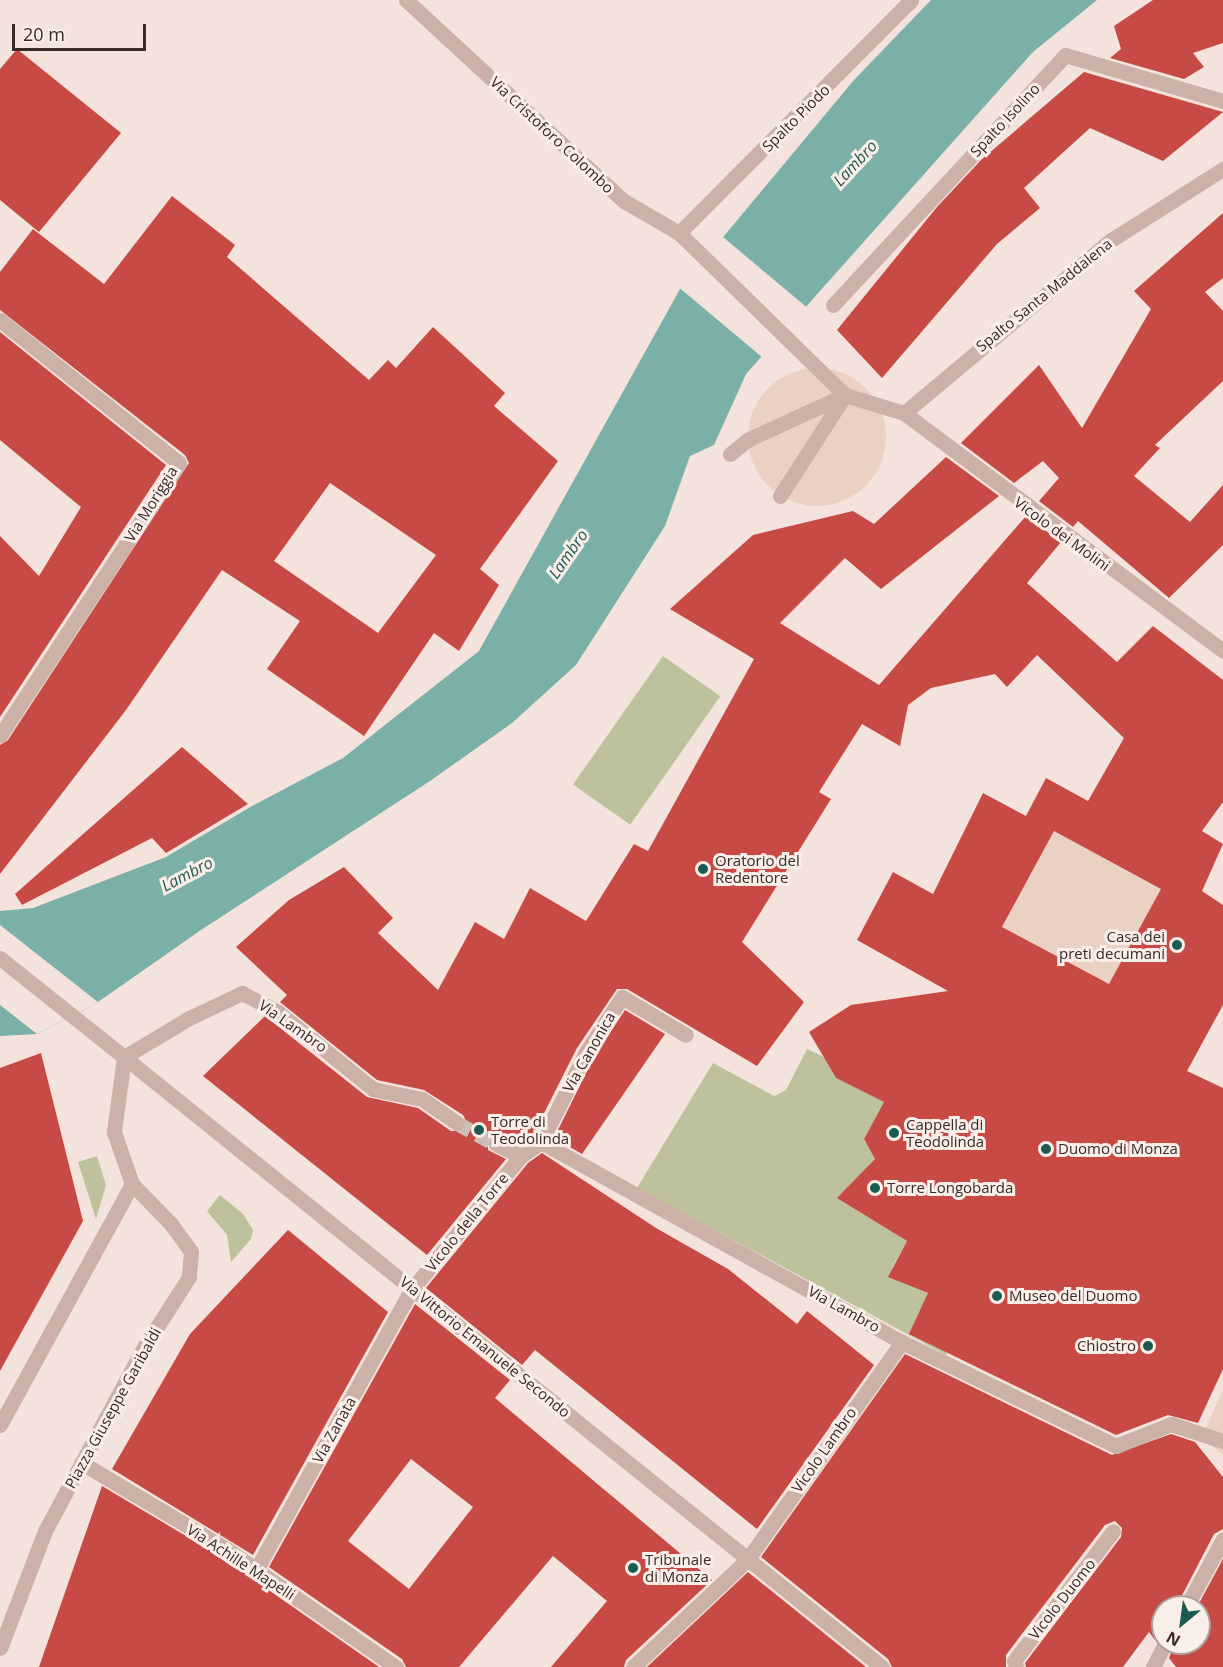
<!DOCTYPE html>
<style>
body{margin:0}
#map{position:relative;width:1223px;height:1667px;overflow:hidden;background:#f3e3dc;font-family:"Open Sans",sans-serif}
div>[style]{position:absolute}
[style*='--x']{left:calc(var(--x)*1px);top:calc(var(--y)*1px);width:calc(var(--w)*1px);rotate:calc(var(--a)*1deg)}
.green>*{inset:0;background:#bdc29c;transform-origin:0 0}
.plaza>*{inset:0;background:#ebd1c3;transform-origin:0 0}
.round{border-radius:50%}
.water>*{inset:0;background:#7ab0a7}
.pier>*{inset:0;background:#f3e3dc;transform-origin:0 0}
.building>*{inset:0;background:#c84a45}
.pedestrian-tunnel>*{height:15px;margin-top:-7.5px;transform-origin:0;background:repeating-linear-gradient(90deg,#cdbeb8 0 15px,transparent 0 23px)}
.pedestrian>*{height:15px;margin:-7.5px;padding:0 7.5px;transform-origin:7.5px;border-radius:7.5px;background:#cbb1a8}
.minor>*{height:15px;margin:-7.5px;padding:0 7.5px;transform-origin:7.5px;border-radius:7.5px;background:#cbb1a8}
.dots>*{width:16px;height:16px;translate:-50% -50%;box-sizing:border-box;border:3px solid #faeee9;border-radius:50%}
span{translate:-50% -50%;white-space:nowrap;text-align:center;line-height:1.15;-webkit-text-stroke:6px #faeee9;paint-order:stroke}
.street-label{font-size:15px;color:#372a28}
.poi-label{font-size:15px;color:#372a28}
.left{translate:0 -50%;text-align:left}
.right{translate:-100% -50%;text-align:right}
.water-label{font-size:16px;color:#1d5a51;font-style:italic}
.north{position:absolute;left:1151px;top:1595px;width:60px;height:60px;box-sizing:border-box;background:#faeee9;border:2px solid #aca09c;border-radius:50%;rotate:209deg;font-size:16px;font-weight:700;line-height:24px;text-align:center;color:#372a28}
.north::after{content:'';display:block;margin:auto;width:21px;height:27px;background:#1d5a51;clip-path:polygon(50% 0,100% 100%,50% 72%,0 100%)}
.scale{position:absolute;left:12px;top:24px;width:134px;height:27px;box-sizing:border-box;border:3px solid #372a28;border-top:0;padding-left:8px;font-size:18px;line-height:21px;white-space:nowrap;color:#372a28;-webkit-text-stroke:4px #faeee9;paint-order:stroke}
</style>
<div id="map">
<div class="green">
<div style="left:663px;top:656px;width:70px;height:157px;rotate:35deg"></div>
<div style="clip-path:polygon(807px 1049px,824px 1057px,836px 1078px,884px 1102px,864px 1139px,875px 1159px,838px 1198px,907px 1241px,892px 1268px,898px 1281px,928px 1293px,959px 1326px,946px 1355px,637px 1188px,713px 1063px,774px 1096px,786px 1090px)"></div>
<div style="clip-path:polygon(97px 1156px,106px 1185px,96px 1219px,78px 1162px)"></div>
<div style="clip-path:polygon(220px 1195px,243px 1214px,253px 1230px,251px 1239px,231px 1262px,227px 1235px,207px 1211px)"></div>
</div>
<div class="plaza">
<div class="round" style="left:748px;top:368px;width:138px;height:138px"></div>
<div style="left:1054px;top:831px;width:122px;height:110px;rotate:28deg"></div>
<div style="clip-path:polygon(1223px 1390px,1223px 1455px,1202px 1437px)"></div>
</div>
<div class="water">
<div style="clip-path:polygon(931px 0,1097px 0,1033px 52px,746px 374px,714px 445px,690px 456px,665px 526px,576px 665px,512px 723px,430px 781px,201px 930px,98px 1002px,37px 1034px,0 1036px,0 911px,33px 908px,166px 857px,252px 806px,343px 758px,479px 651px,680px 289px,854px 80px)"></div>
</div>
<div class="pier">
<div style="left:723px;top:237px;width:110px;height:67px;rotate:40deg"></div>
<div style="clip-path:polygon(0 925px,98px 1002px,37px 1034px,0 1005px)"></div>
</div>
<div class="building">
<div style="clip-path:polygon(1153px 0,1223px 0,1223px 43px,1193px 53px,1204px 67px,1184px 79px,1110px 58px,1121px 49px,1114px 26px)"></div>
<div style="clip-path:polygon(17px 49px,121px 133px,39px 232px,0 200px,0 69px)"></div>
<div style="clip-path:polygon(1084px 72px,1223px 112px,1163px 161px,1090px 128px,1024px 188px,1040px 208px,997px 244px,882px 378px,837px 330px,937px 207px,981px 160px)"></div>
<div style="clip-path:polygon(evenodd,172px 196px,235px 245px,227px 257px,369px 380px,388px 360px,396px 368px,433px 327px,505px 393px,494px 406px,558px 461px,480px 569px,499px 585px,459px 651px,434px 633px,364px 736px,267px 669px,300px 621px,222px 570px,126px 710px,0 874px,0 745px,8px 740px,189px 463px,185px 455px,0 310px,0 272px,33px 229px,104px 284px,172px 196px,330px 483px,436px 555px,378px 633px,274px 561px,330px 483px)"></div>
<div style="clip-path:polygon(1223px 213px,1223px 278px,1205px 292px,1223px 311px,1223px 381px,1155px 445px,1160px 448px,1134px 476px,1190px 522px,1223px 485px,1223px 545px,1169px 598px,1078px 521px,1073px 527px,1039px 501px,1059px 478px,1043px 461px,1014px 483px,961px 443px,1039px 365px,1082px 428px,1151px 309px,1134px 291px)"></div>
<div style="clip-path:polygon(0 332px,166px 465px,0 717px,0 536px,39px 576px,81px 507px,0 440px)"></div>
<div style="clip-path:polygon(evenodd,946px 457px,999px 496px,881px 589px,845px 558px,780px 623px,879px 685px,1026px 516px,1061px 542px,1027px 583px,1117px 662px,1153px 626px,1223px 680px,1223px 802px,1202px 831px,1223px 844px,1202px 891px,1223px 905px,1223px 1005px,1187px 1071px,1223px 1088px,1223px 1369px,1198px 1423px,1168px 1415px,1116px 1435px,909px 1334px,928px 1293px,888px 1277px,907px 1241px,837px 1198px,875px 1159px,864px 1139px,884px 1102px,836px 1078px,809px 1032px,851px 1005px,948px 991px,857px 940px,893px 872px,933px 894px,983px 793px,1026px 816px,1046px 778px,1088px 801px,1124px 738px,1037px 655px,1007px 687px,995px 674px,931px 688px,908px 705px,900px 746px,862px 724px,819px 792px,831px 799px,742px 942px,804px 1002px,757px 1066px,627px 989px,617px 989px,577px 1048px,533px 1135px,520px 1145px,496px 1134px,488px 1139px,488px 1150px,506px 1159px,427px 1255px,203px 1076px,265px 1016px,367px 1097px,418px 1108px,451px 1131px,462px 1131px,467px 1123px,463px 1115px,424px 1090px,377px 1080px,280px 1002px,287px 995px,236px 947px,289px 900px,344px 867px,393px 918px,378px 933px,438px 990px,475px 922px,504px 939px,530px 888px,586px 921px,634px 844px,648px 851px,754px 659px,670px 609px,753px 535px,853px 511px,874px 524px,946px 457px,1054px 831px,1161px 889px,1109px 984px,1002px 927px,1054px 831px)"></div>
<div style="clip-path:polygon(182px 747px,248px 804px,166px 853px,152px 838px,22px 905px,15px 894px)"></div>
<div style="clip-path:polygon(625px 1010px,665px 1034px,582px 1154px,554px 1138px,594px 1057px)"></div>
<div style="clip-path:polygon(41px 1053px,83px 1221px,0 1371px,0 1068px)"></div>
<div style="clip-path:polygon(542px 1153px,656px 1228px,728px 1269px,797px 1324px,807px 1311px,874px 1365px,757px 1529px,535px 1350px,522px 1365px,426px 1288px,528px 1163px)"></div>
<div style="clip-path:polygon(288px 1230px,388px 1312px,253px 1555px,112px 1469px,190px 1334px)"></div>
<div style="clip-path:polygon(evenodd,415px 1304px,510px 1380px,495px 1398px,712px 1580px,626px 1660px,624px 1667px,551px 1667px,607px 1601px,553px 1556px,459px 1667px,406px 1667px,402px 1659px,269px 1567px,415px 1304px,411px 1459px,473px 1507px,409px 1589px,348px 1541px,411px 1459px)"></div>
<div style="clip-path:polygon(905px 1354px,1112px 1455px,1171px 1434px,1195px 1442px,1223px 1477px,1223px 1529px,1214px 1534px,1176px 1607px,1163px 1607px,1163px 1634px,1155px 1640px,1149px 1632px,1123px 1667px,1026px 1667px,1025px 1663px,1121px 1537px,1122px 1528px,1115px 1521px,1105px 1525px,1006px 1655px,1006px 1667px,892px 1667px,888px 1659px,761px 1557px)"></div>
<div style="clip-path:polygon(102px 1486px,223px 1558px,379px 1667px,39px 1667px)"></div>
<div style="clip-path:polygon(1223px 1559px,1223px 1667px,1176px 1667px,1169px 1658px,1175px 1643px,1199px 1643px,1197px 1607px)"></div>
<div style="clip-path:polygon(748px 1572px,866px 1667px,647px 1667px)"></div>
</div>
<div class="pedestrian-tunnel">
<div style="--x:457;--y:1123;--w:44;--a:28.3"></div>
</div>
<div class="pedestrian">
<div style="--x:679;--y:233;--w:232;--a:44.3"></div>
<div style="--x:845;--y:395;--w:62;--a:17"></div>
<div style="--x:904;--y:413;--w:270;--a:-39.9"></div>
<div style="--x:1111;--y:240;--w:133;--a:-32.4"></div>
<div style="--x:833;--y:305;--w:341;--a:-47.1"></div>
<div style="--x:1065;--y:55;--w:165;--a:16.2"></div>
<div style="--x:730;--y:454;--w:22;--a:-39"></div>
<div style="--x:747;--y:440;--w:108;--a:-24.7"></div>
<div style="--x:845;--y:395;--w:120;--a:122.8"></div>
<div style="--x:457;--y:1123;--w:42;--a:-145.6"></div>
<div style="--x:422;--y:1099;--w:50;--a:-168.5"></div>
<div style="--x:373;--y:1089;--w:122;--a:-141"></div>
<div style="--x:278;--y:1012;--w:41;--a:-152.2"></div>
<div style="--x:242;--y:993;--w:59;--a:154.7"></div>
<div style="--x:189;--y:1018;--w:76;--a:149"></div>
<div style="--x:124;--y:1057;--w:973;--a:38.83"></div>
<div style="--x:541;--y:1142;--w:413;--a:29"></div>
<div style="--x:902;--y:1342;--w:238;--a:25.9"></div>
<div style="--x:1116;--y:1446;--w:59;--a:-21.8"></div>
<div style="--x:1171;--y:1424;--w:55;--a:18.1"></div>
<div style="--x:496;--y:1144;--w:28;--a:26"></div>
<div style="--x:521;--y:1156;--w:24;--a:-35"></div>
<div style="--x:541;--y:1142;--w:101;--a:-63.4"></div>
<div style="--x:586;--y:1052;--w:66;--a:-56.8"></div>
<div style="--x:622;--y:997;--w:74;--a:30.7"></div>
<div style="--x:82;--y:1463;--w:170;--a:30.8"></div>
<div style="--x:228;--y:1550;--w:205;--a:34.9"></div>
<div style="--x:256;--y:1570;--w:321;--a:-61"></div>
<div style="--x:412;--y:1289;--w:172;--a:-50.7"></div>
<div style="--x:1186;--y:1607;--w:77;--a:-61.4"></div>
<div style="--x:633;--y:1667;--w:156;--a:-43.2"></div>
<div style="--x:747;--y:1560;--w:267;--a:-54.6"></div>
<div style="--x:1016;--y:1667;--w:6;--a:-108"></div>
<div style="--x:1014;--y:1661;--w:163;--a:-52.7"></div>
<div style="--x:1153;--y:1667;--w:27;--a:-63"></div>
</div>
<div class="minor">
<div style="--x:406;--y:0;--w:297;--a:42.7"></div>
<div style="--x:624;--y:201;--w:64;--a:30.2"></div>
<div style="--x:679;--y:233;--w:329;--a:-45.1"></div>
<div style="--x:0;--y:320;--w:229;--a:38.6"></div>
<div style="--x:179;--y:463;--w:326;--a:123.3"></div>
<div style="--x:904;--y:413;--w:398;--a:36.7"></div>
<div style="--x:0;--y:958;--w:159;--a:38.6"></div>
<div style="--x:124;--y:1057;--w:76;--a:97.6"></div>
<div style="--x:114;--y:1132;--w:55;--a:70.9"></div>
<div style="--x:0;--y:1425;--w:275;--a:-61.3"></div>
<div style="--x:132;--y:1184;--w:56;--a:45.7"></div>
<div style="--x:171;--y:1224;--w:34;--a:54"></div>
<div style="--x:191;--y:1252;--w:25;--a:95"></div>
<div style="--x:189;--y:1277;--w:83;--a:122.7"></div>
<div style="--x:144;--y:1347;--w:209;--a:118.3"></div>
<div style="--x:45;--y:1531;--w:125;--a:111"></div>
</div>
<div class="dots">
<div style="left:703px;top:869px;background:#1d5a51"></div>
<div style="left:1177px;top:945px;background:#1d5a51"></div>
<div style="left:479px;top:1130px;background:#1d5a51"></div>
<div style="left:894px;top:1133px;background:#1d5a51"></div>
<div style="left:1046px;top:1149px;background:#1d5a51"></div>
<div style="left:875px;top:1188px;background:#1d5a51"></div>
<div style="left:997px;top:1296px;background:#1d5a51"></div>
<div style="left:1148px;top:1346px;background:#1d5a51"></div>
<div style="left:633px;top:1568px;background:#1d5a51"></div>
</div>
<div class="street-label">
<span style="left:796px;top:118px;rotate:-45deg">Spalto Piodo</span>
<span style="left:1005px;top:120px;rotate:-47deg">Spalto Isolino</span>
<span style="left:552px;top:135px;rotate:43deg">Via Cristoforo Colombo</span>
<span style="left:1044px;top:295px;rotate:-39deg">Spalto Santa Maddalena</span>
<span style="left:151px;top:504px;rotate:-58deg">Via Moriggia</span>
<span style="left:1062px;top:534px;rotate:36deg">Vicolo dei Molini</span>
<span style="left:293px;top:1026px;rotate:35deg">Via Lambro</span>
<span style="left:589px;top:1052px;rotate:-60deg">Via Canonica</span>
<span style="left:467px;top:1222px;rotate:-51deg">Vicolo della Torre</span>
<span style="left:844px;top:1309px;rotate:29deg">Via Lambro</span>
<span style="left:485px;top:1347px;rotate:39deg">Via Vittorio Emanuele Secondo</span>
<span style="left:113px;top:1408px;rotate:-61deg">Piazza Giuseppe Garibaldi</span>
<span style="left:334px;top:1430px;rotate:-61deg">Via Zanata</span>
<span style="left:824px;top:1450px;rotate:-55deg">Vicolo Lambro</span>
<span style="left:241px;top:1562px;rotate:33deg">Via Achille Mapelli</span>
<span style="left:1062px;top:1599px;rotate:-52deg">Vicolo Duomo</span>
</div>
<div class="poi-label">
<span class="left" style="left:715px;top:869px">Oratorio del<br>Redentore</span>
<span class="right" style="left:1165px;top:945px">Casa dei<br>preti decumani</span>
<span class="left" style="left:491px;top:1130px">Torre di<br>Teodolinda</span>
<span class="left" style="left:906px;top:1133px">Cappella di<br>Teodolinda</span>
<span class="left" style="left:1058px;top:1149px">Duomo di Monza</span>
<span class="left" style="left:887px;top:1188px">Torre Longobarda</span>
<span class="left" style="left:1009px;top:1296px">Museo del Duomo</span>
<span class="right" style="left:1136px;top:1346px">Chiostro</span>
<span class="left" style="left:645px;top:1568px">Tribunale<br>di Monza</span>
</div>
<div class="water-label">
<span style="left:855px;top:163px;rotate:-47deg">Lambro</span>
<span style="left:568px;top:554px;rotate:-55deg">Lambro</span>
<span style="left:187px;top:874px;rotate:-28deg">Lambro</span>
</div>
<div class="north">N</div>
<div class="scale">20 m</div>
</div>
